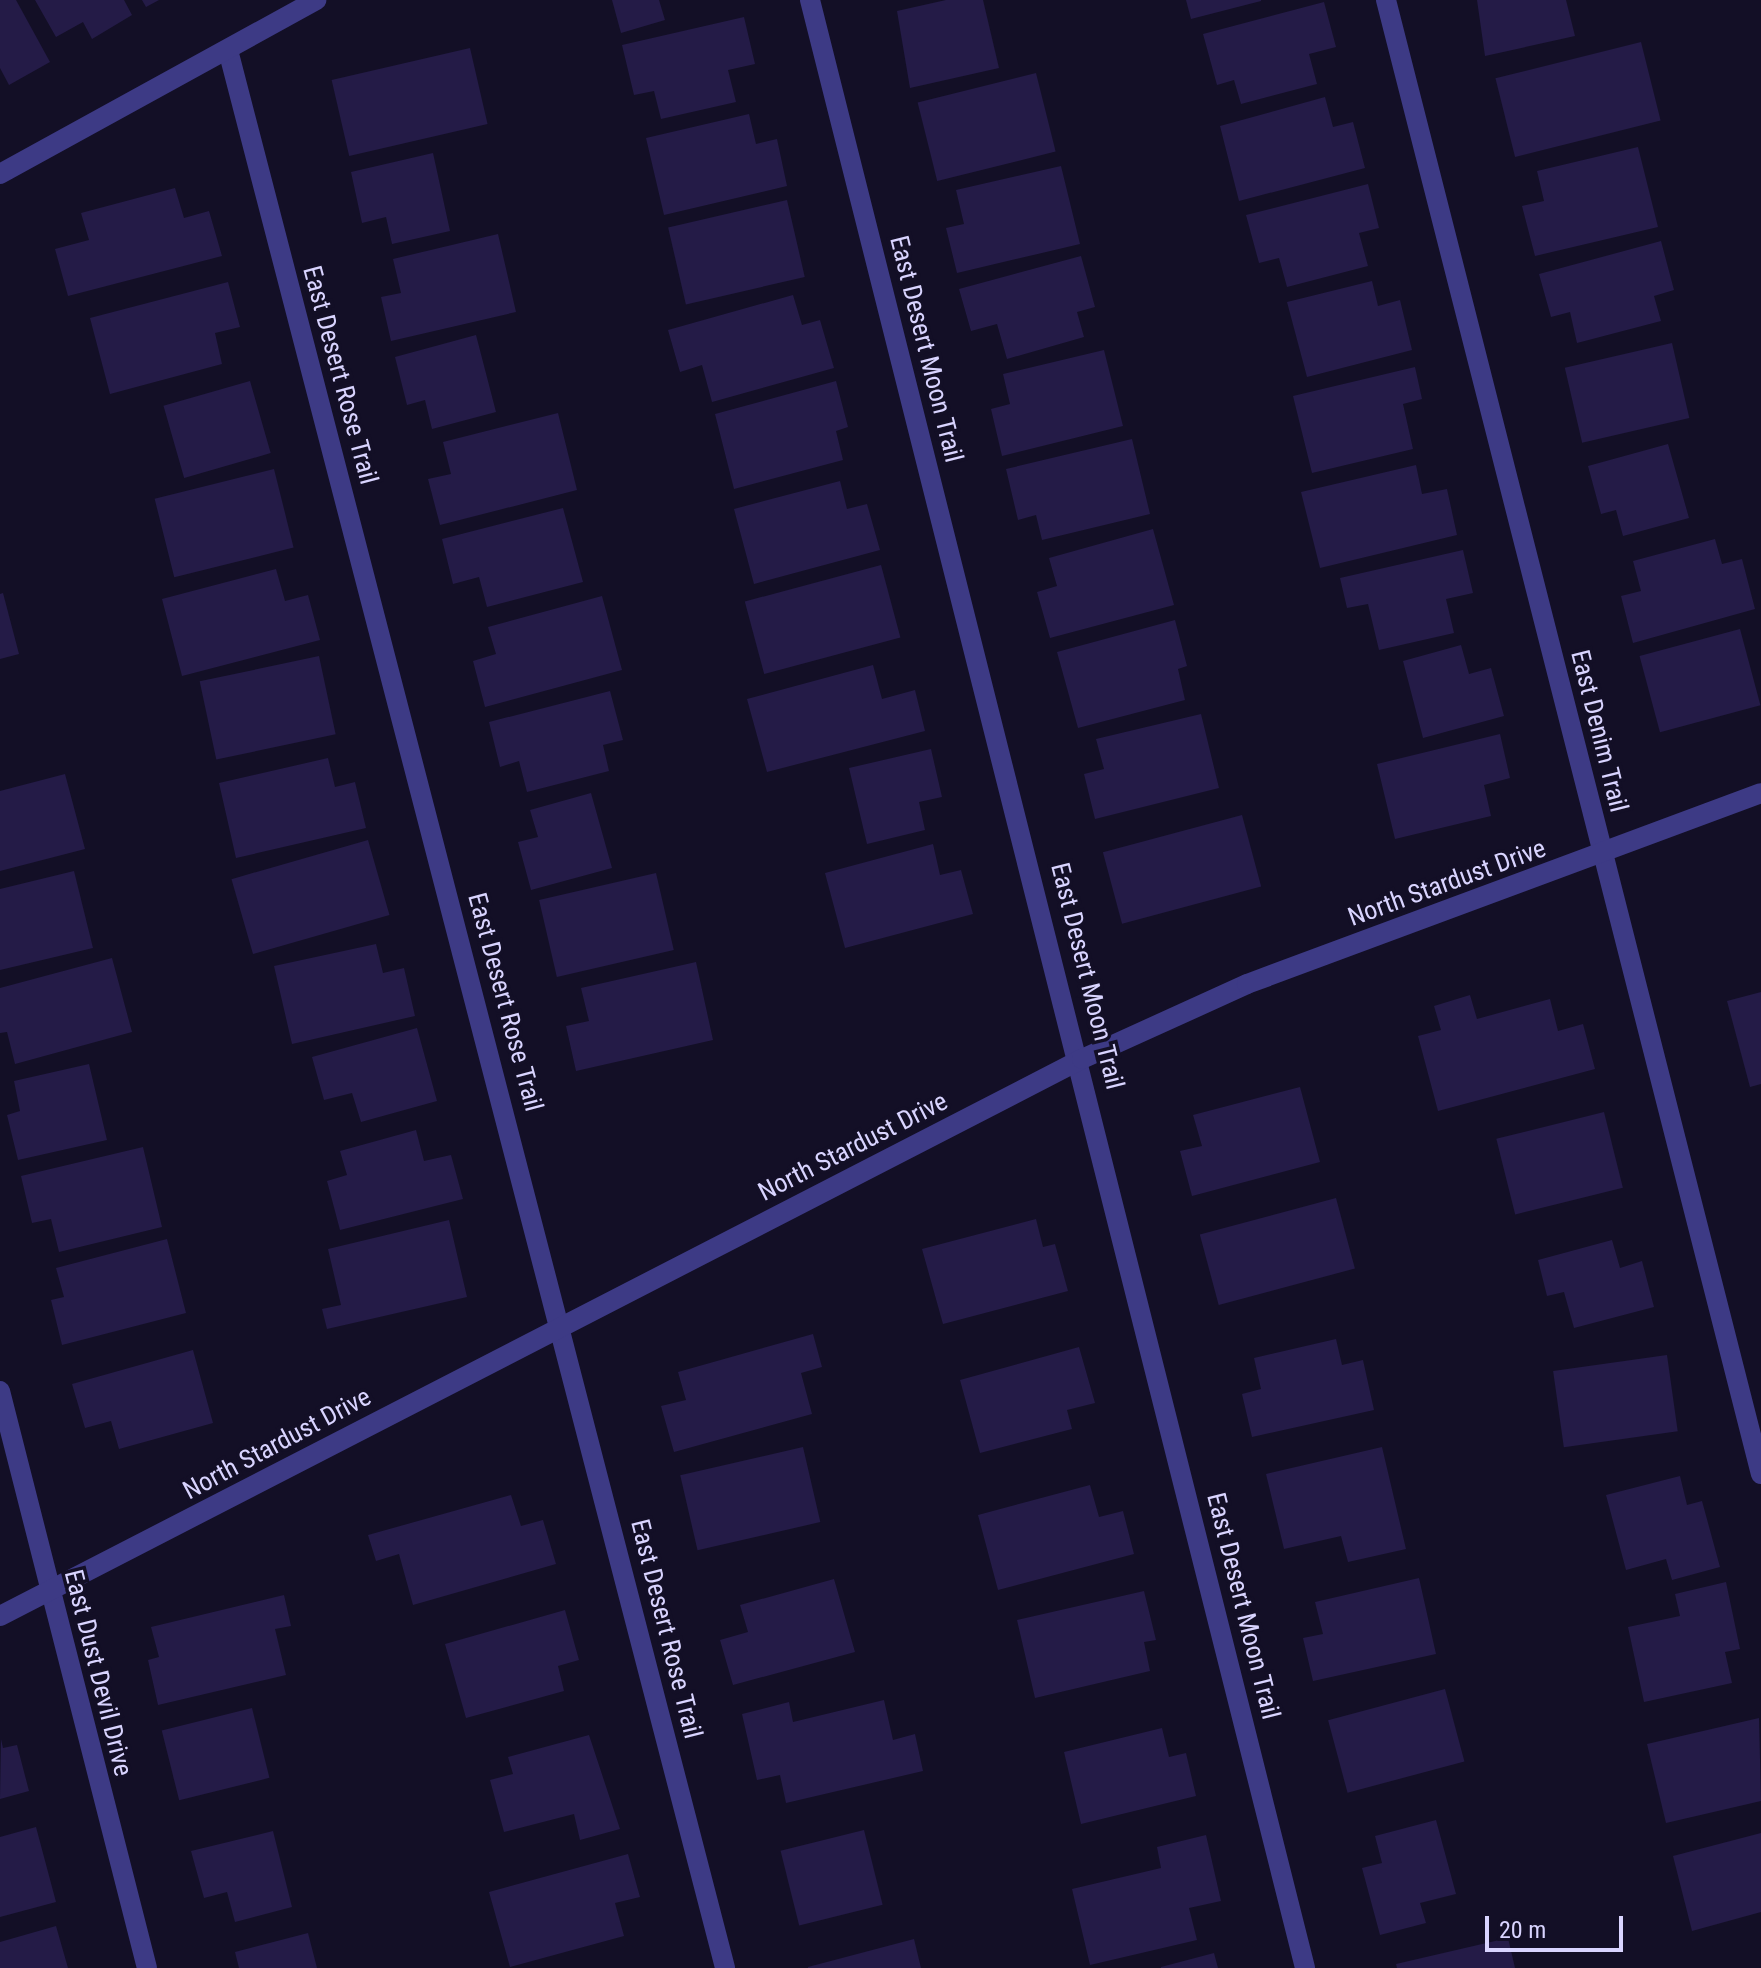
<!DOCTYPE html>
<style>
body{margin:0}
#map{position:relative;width:1761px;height:1968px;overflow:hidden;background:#130f26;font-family:"Roboto Condensed",sans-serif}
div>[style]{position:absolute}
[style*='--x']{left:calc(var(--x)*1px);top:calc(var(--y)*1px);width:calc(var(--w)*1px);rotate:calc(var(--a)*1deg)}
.building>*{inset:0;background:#241b47;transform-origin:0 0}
.street>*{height:20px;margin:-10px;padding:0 10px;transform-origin:10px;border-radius:10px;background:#3d3a85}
span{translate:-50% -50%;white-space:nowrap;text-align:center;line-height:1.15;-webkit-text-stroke:7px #130f26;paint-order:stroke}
.street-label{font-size:26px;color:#d9d4ff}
.scale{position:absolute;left:1485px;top:1916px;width:138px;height:36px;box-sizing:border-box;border:4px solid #d9d4ff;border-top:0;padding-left:10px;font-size:24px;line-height:28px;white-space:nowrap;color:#d9d4ff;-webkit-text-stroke:6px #130f26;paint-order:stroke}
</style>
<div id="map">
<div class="building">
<div style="clip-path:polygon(0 0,16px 0,50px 62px,9px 85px,0 68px)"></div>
<div style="clip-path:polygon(35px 0,124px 0,132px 15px,92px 39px,83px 22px,56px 37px)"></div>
<div style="clip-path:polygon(142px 0,159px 0,146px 7px)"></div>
<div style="clip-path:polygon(612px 0,659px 0,665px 20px,621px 33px)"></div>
<div style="clip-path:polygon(946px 0,983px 0,999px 68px,910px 88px,897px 11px)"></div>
<div style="clip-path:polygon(1186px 0,1261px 0,1261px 1px,1191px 19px)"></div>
<div style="clip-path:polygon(1477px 0,1566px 0,1575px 36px,1485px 56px)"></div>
<div style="clip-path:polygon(1324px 2px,1336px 47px,1309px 54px,1317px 84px,1241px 104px,1234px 80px,1217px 85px,1203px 34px)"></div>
<div style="clip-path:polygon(744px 17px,755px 64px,728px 70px,736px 102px,661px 119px,654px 91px,634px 95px,622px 45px)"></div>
<div style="left:1641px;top:42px;width:81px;height:150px;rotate:76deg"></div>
<div style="left:470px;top:48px;width:78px;height:142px;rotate:77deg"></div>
<div style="left:1036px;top:73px;width:81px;height:122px;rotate:76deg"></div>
<div style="clip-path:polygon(1325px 97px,1333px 127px,1353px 122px,1365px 168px,1239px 201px,1220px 126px)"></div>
<div style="clip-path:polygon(749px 114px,756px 144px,777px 139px,787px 186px,664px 215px,646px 138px)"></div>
<div style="clip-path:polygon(1638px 147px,1658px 227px,1535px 256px,1522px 206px,1544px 201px,1537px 171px)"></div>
<div style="clip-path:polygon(433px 153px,450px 231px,392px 244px,386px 217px,362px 223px,351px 172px)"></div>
<div style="clip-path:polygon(1061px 166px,1080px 244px,957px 273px,946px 228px,964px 224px,956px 190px)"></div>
<div style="clip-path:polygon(1368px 184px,1379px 228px,1359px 233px,1368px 266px,1287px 287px,1279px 258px,1259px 263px,1246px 215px)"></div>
<div style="clip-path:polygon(175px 188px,184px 218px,209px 211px,222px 256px,68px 296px,55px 249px,89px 240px,81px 213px)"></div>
<div style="left:787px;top:200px;width:79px;height:122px;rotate:77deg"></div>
<div style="clip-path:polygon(498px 234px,516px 312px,391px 341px,381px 297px,401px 293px,393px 259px)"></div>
<div style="clip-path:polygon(1661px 241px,1674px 290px,1654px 296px,1661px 321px,1577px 343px,1570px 312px,1551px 317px,1539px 274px)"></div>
<div style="clip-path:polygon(1081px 256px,1095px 307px,1077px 312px,1084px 337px,1007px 359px,997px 324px,971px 331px,959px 289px)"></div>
<div style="clip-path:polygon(1372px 281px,1378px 306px,1400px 300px,1412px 350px,1307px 377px,1287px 302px)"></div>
<div style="clip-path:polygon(228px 282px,240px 327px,215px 333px,222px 364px,110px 394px,90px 318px)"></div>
<div style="clip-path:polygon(793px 295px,802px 325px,820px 320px,834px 368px,712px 402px,702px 365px,680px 372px,668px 330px)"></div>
<div style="clip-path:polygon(476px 335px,496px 412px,432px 429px,425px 400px,407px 405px,395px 357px)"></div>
<div style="left:1672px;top:343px;width:77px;height:110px;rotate:77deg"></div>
<div style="clip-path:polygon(1104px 350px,1123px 426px,1002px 456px,991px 409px,1010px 404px,1003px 374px)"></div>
<div style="clip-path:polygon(1415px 367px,1422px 399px,1403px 404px,1413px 449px,1312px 473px,1293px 396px)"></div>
<div style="left:250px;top:381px;width:75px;height:90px;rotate:74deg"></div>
<div style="clip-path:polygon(836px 381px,848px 427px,836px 431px,843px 460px,734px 489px,715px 414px)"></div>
<div style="clip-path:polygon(558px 413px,577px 490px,440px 525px,428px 479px,451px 474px,443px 442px)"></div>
<div style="clip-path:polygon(1132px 439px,1150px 514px,1042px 540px,1036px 515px,1018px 520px,1006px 469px)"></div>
<div style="clip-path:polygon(1668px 444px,1689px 518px,1623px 536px,1616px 510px,1601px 514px,1588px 466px)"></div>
<div style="clip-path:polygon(1416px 465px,1422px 494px,1447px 489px,1457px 535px,1320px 568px,1301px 492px)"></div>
<div style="left:274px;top:469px;width:81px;height:123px;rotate:76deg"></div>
<div style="clip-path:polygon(840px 481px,847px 509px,867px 504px,880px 550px,754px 584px,734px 509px)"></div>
<div style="clip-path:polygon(563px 508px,583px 582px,487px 607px,479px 577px,453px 584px,442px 539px)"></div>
<div style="clip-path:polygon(1153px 529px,1174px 605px,1050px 638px,1037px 592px,1057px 586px,1049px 558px)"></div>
<div style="clip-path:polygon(1715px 539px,1722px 564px,1742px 559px,1755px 609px,1633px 643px,1621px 596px,1641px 591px,1633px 561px)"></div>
<div style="clip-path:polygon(1463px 550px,1473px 593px,1446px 599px,1454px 633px,1379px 650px,1368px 604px,1347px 608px,1340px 578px)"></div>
<div style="left:881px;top:565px;width:75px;height:141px;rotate:75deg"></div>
<div style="clip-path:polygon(276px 569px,285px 601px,308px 595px,320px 640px,182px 676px,162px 599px)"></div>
<div style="clip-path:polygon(3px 593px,19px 654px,0 659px,0 594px)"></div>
<div style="clip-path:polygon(602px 596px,622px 670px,485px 707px,473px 661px,496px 654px,488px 627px)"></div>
<div style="clip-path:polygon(1175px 620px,1187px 666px,1178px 669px,1185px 700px,1078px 728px,1057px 652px)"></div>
<div style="left:1740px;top:629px;width:79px;height:104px;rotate:75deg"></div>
<div style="clip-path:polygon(1461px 645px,1469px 674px,1491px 668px,1504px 716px,1423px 738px,1403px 661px)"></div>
<div style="left:319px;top:656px;width:80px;height:122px;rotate:78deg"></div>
<div style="clip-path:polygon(873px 665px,882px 699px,915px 690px,925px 731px,767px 772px,747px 699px)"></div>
<div style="clip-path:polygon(610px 691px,623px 740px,603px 745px,609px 771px,527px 792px,519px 761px,500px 767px,489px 722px)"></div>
<div style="clip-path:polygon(1201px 714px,1219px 788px,1095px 819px,1084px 774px,1104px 769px,1096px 739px)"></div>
<div style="clip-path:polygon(1500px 734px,1510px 778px,1484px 785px,1491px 816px,1395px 839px,1377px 764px)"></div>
<div style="clip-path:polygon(931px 749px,942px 797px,919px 802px,925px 830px,867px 844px,849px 768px)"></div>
<div style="clip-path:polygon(328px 758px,335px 787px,355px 782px,366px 828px,236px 858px,219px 783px)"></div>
<div style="clip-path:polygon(65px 774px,85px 849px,0 871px,0 791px)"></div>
<div style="clip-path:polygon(591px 793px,612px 868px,531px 890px,518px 842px,538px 837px,530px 810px)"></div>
<div style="left:1242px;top:815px;width:74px;height:144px;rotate:75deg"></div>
<div style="left:368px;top:840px;width:78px;height:142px;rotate:74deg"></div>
<div style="clip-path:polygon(933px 844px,940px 875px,961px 870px,973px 914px,845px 948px,825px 873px)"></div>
<div style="clip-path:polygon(74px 871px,93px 948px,0 970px,0 889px)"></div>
<div style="left:656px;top:873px;width:79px;height:120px;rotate:77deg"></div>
<div style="clip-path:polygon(376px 944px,383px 973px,404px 968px,415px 1016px,292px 1044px,274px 966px)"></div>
<div style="clip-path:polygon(112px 958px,132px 1032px,15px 1064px,7px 1032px,0 1033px,0 988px)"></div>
<div style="clip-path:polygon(696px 962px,713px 1040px,576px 1071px,566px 1026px,589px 1021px,581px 988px)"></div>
<div style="clip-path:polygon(1761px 992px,1761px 1084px,1750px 1087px,1727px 1001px)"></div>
<div style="clip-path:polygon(1470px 995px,1477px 1019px,1550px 999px,1558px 1031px,1583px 1024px,1595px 1069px,1438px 1111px,1418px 1036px,1441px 1030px,1434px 1006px)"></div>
<div style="clip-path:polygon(417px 1028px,437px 1101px,361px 1122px,352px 1093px,324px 1100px,312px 1057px)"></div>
<div style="clip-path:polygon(89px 1064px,107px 1140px,18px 1160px,7px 1115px,20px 1111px,14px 1081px)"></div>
<div style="clip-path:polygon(1300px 1087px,1320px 1162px,1192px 1196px,1180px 1151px,1202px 1146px,1193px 1115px)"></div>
<div style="left:1604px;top:1112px;width:78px;height:111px;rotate:76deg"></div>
<div style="clip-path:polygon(416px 1130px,424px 1161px,451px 1155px,463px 1199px,340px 1230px,327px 1181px,347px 1175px,340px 1151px)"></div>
<div style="clip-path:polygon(143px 1147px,162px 1227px,59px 1252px,51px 1219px,32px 1223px,21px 1176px)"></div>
<div style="left:1336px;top:1198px;width:73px;height:141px;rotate:75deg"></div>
<div style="clip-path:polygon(1036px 1219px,1043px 1247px,1055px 1244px,1068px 1291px,943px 1324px,922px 1249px)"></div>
<div style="clip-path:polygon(449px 1220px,467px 1297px,327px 1329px,322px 1309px,341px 1305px,328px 1249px)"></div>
<div style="clip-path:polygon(167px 1239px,186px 1313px,62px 1345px,51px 1300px,64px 1297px,56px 1268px)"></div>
<div style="clip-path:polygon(1612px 1240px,1620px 1268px,1642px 1261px,1654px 1307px,1574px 1328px,1564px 1292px,1547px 1296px,1538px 1260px)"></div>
<div style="clip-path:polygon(813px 1334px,822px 1367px,801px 1373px,812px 1414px,674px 1452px,661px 1406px,686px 1400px,678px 1372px)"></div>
<div style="clip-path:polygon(1336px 1339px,1342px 1365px,1363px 1360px,1374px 1410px,1252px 1437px,1242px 1394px,1261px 1389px,1254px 1358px)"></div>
<div style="clip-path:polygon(1079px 1347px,1095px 1403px,1067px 1410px,1072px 1429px,980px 1453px,960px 1380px)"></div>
<div style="clip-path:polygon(193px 1350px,213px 1423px,119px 1449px,111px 1421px,85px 1428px,72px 1384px)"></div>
<div style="left:1667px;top:1355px;width:77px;height:115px;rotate:82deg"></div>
<div style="left:803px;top:1447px;width:77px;height:126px;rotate:77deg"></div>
<div style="clip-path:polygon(1382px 1447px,1406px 1549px,1348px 1562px,1341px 1536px,1284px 1549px,1266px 1474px)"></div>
<div style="clip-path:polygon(1680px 1476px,1687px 1505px,1702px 1501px,1720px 1567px,1672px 1580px,1666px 1559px,1626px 1570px,1606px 1495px)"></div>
<div style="clip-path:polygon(1090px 1485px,1099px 1517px,1123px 1511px,1134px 1554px,998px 1590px,978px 1515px)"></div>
<div style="clip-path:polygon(511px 1495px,521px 1526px,543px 1520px,556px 1564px,413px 1605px,399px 1554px,376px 1561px,368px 1535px)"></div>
<div style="clip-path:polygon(1419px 1578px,1436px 1654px,1313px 1681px,1303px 1638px,1323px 1634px,1315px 1602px)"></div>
<div style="clip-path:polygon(834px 1579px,855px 1652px,733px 1685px,720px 1640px,748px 1632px,740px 1605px)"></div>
<div style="clip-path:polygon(1726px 1582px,1740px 1649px,1725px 1652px,1732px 1683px,1644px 1702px,1628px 1627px,1680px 1616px,1675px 1594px)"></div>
<div style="clip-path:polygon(1144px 1591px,1156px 1640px,1144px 1642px,1150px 1671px,1035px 1698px,1017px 1620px)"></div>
<div style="clip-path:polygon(284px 1595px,291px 1626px,275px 1629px,286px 1675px,158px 1705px,148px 1660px,159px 1657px,151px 1627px)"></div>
<div style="clip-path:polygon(565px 1610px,579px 1660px,558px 1666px,564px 1691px,466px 1718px,445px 1644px)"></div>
<div style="left:1445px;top:1689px;width:75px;height:121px;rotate:75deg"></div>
<div style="clip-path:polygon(884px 1700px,893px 1740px,915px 1734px,923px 1771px,786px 1803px,780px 1775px,757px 1780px,742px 1714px,789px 1702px,793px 1722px)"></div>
<div style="left:252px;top:1708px;width:72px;height:93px;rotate:76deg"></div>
<div style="clip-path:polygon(1759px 1718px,1761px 1801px,1666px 1823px,1647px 1744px)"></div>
<div style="clip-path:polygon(1162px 1728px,1169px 1757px,1186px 1753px,1196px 1796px,1081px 1824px,1064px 1752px)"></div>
<div style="clip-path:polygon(589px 1735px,620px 1829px,580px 1840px,574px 1814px,504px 1832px,490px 1780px,513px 1774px,508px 1757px)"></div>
<div style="clip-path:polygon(1px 1739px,3px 1748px,17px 1745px,29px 1791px,0 1799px)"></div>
<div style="clip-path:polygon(1436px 1820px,1456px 1894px,1420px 1903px,1426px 1923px,1380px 1935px,1362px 1868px,1382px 1863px,1375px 1836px)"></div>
<div style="clip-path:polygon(36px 1827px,56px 1902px,0 1917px,0 1837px)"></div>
<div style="left:864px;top:1830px;width:77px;height:86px;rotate:76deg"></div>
<div style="clip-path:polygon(273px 1831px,292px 1907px,235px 1922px,227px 1892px,204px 1898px,191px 1851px)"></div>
<div style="clip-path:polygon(1761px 1833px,1761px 1912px,1692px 1931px,1673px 1856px)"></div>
<div style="clip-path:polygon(1206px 1835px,1221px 1901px,1189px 1908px,1197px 1940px,1090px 1965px,1072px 1889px,1161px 1868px,1157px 1847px)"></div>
<div style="clip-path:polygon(628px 1854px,640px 1897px,615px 1903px,624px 1936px,510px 1967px,489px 1892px)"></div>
<div style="clip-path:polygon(56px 1926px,68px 1968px,0 1968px,0 1942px)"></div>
<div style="clip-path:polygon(308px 1933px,317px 1968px,239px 1968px,235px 1952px)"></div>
<div style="clip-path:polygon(1508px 1938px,1515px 1968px,1397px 1968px,1396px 1964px)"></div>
<div style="clip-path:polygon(914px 1939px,921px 1968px,808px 1968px,808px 1967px)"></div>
<div style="clip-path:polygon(1214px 1953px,1218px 1968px,1161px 1968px,1161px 1967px)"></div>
</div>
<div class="street">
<div style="--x:810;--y:0;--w:2029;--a:75.88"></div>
<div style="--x:1386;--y:0;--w:1521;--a:75.73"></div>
<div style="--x:228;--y:50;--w:1981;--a:75.47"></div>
<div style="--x:0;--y:174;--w:361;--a:-28.8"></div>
<div style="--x:0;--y:1391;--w:595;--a:75.71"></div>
<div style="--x:0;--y:1616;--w:1217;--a:-27.24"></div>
<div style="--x:1082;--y:1059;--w:181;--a:-24.4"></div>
<div style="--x:1247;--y:984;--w:548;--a:-20.38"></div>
</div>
<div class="street-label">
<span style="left:926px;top:349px;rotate:76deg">East Desert Moon Trail</span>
<span style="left:340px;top:375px;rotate:75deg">East Desert Rose Trail</span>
<span style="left:1599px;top:731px;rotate:76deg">East Denim Trail</span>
<span style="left:1447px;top:883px;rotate:-20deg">North Stardust Drive</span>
<span style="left:1087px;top:976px;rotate:76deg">East Desert Moon Trail</span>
<span style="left:505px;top:1002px;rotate:75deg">East Desert Rose Trail</span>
<span style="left:853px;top:1147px;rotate:-27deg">North Stardust Drive</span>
<span style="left:277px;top:1444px;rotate:-28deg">North Stardust Drive</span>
<span style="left:1243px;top:1606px;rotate:76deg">East Desert Moon Trail</span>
<span style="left:666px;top:1629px;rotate:76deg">East Desert Rose Trail</span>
<span style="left:98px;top:1673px;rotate:76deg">East Dust Devil Drive</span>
</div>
<div class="scale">20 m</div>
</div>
